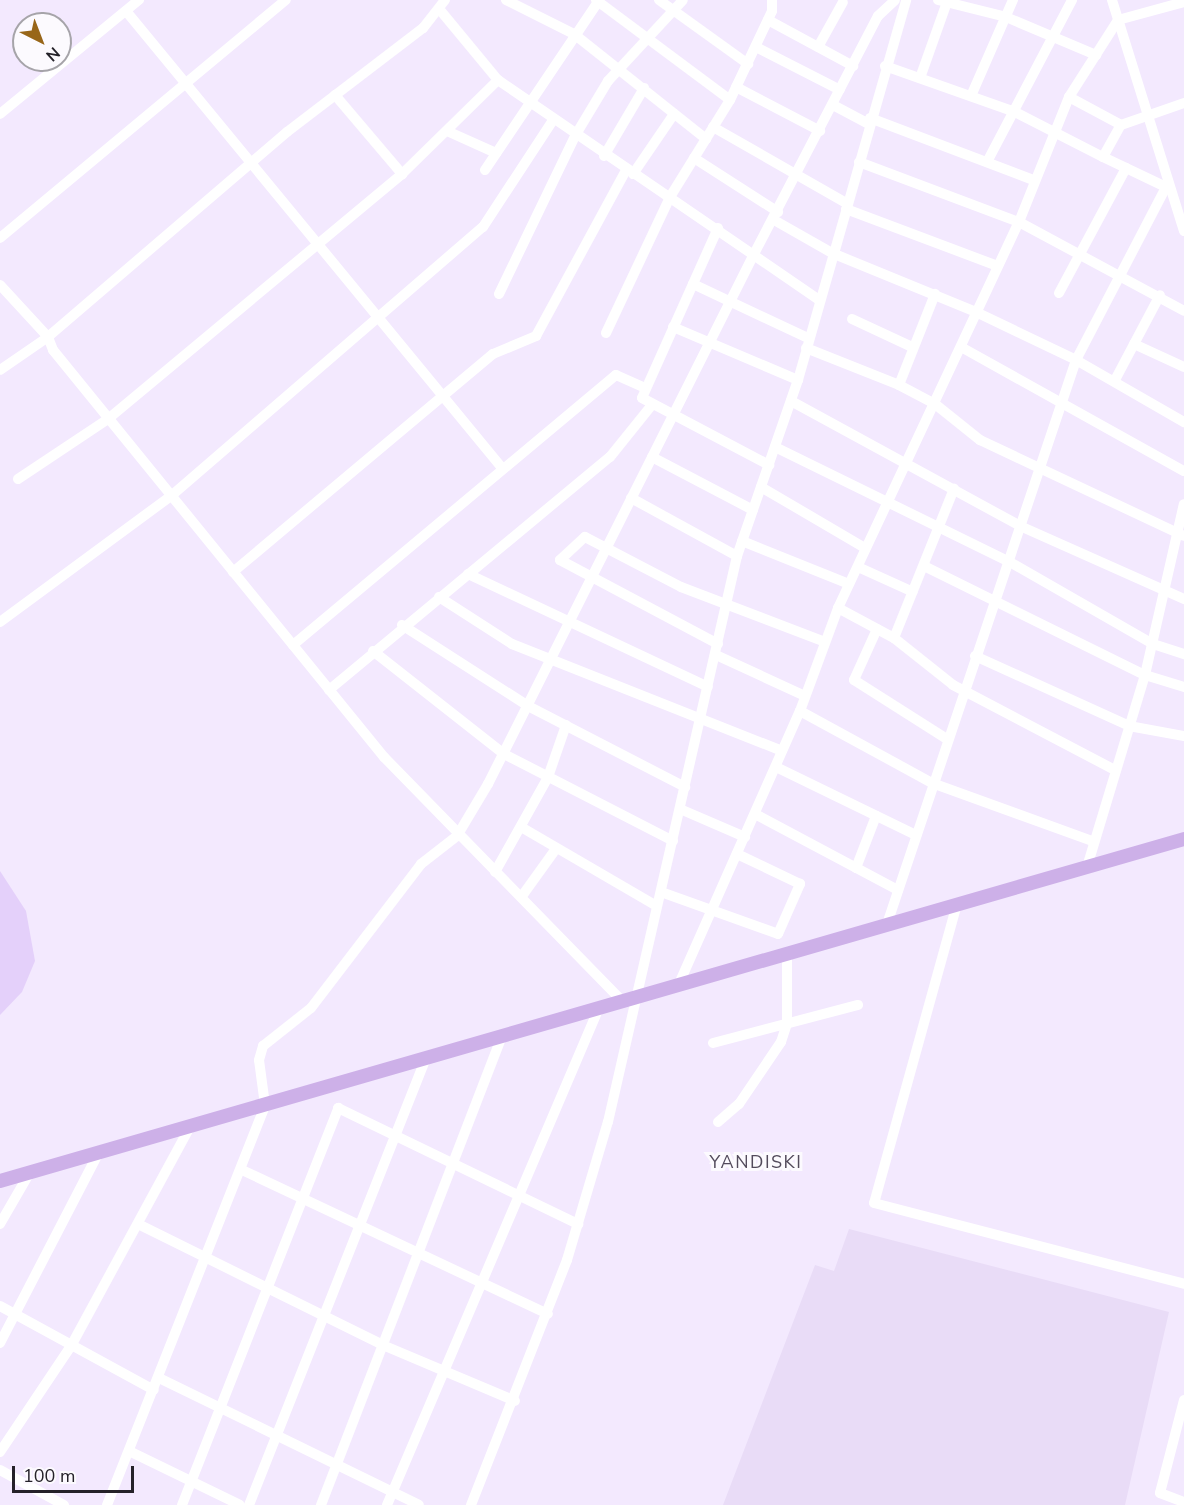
<!DOCTYPE html>
<style>
body{margin:0}
#map{position:relative;width:1184px;height:1505px;overflow:hidden;background:#f3e9fe;font-family:"Nunito Sans",sans-serif}
div>[style]{position:absolute}
[style*='--x']{left:calc(var(--x)*1px);top:calc(var(--y)*1px);width:calc(var(--w)*1px);rotate:calc(var(--a)*1deg)}
.built>*{inset:0;background:#e9dcf7}
.green>*{inset:0;background:#e4d0fa}
.minor>*{height:10px;margin:-5px;padding:0 5px;transform-origin:5px;border-radius:5px;background:#fff}
.major>*{height:14px;margin:-7px;padding:0 7px;transform-origin:7px;border-radius:7px;background:#cdb0e8}
span{translate:-50% -50%;white-space:nowrap;text-align:center;line-height:1.15;-webkit-text-stroke:6px #fcfafe;paint-order:stroke}
.quarter-label{font-size:18px;color:#534b5c;letter-spacing:1.5px}
.north{position:absolute;left:12px;top:12px;width:60px;height:60px;box-sizing:border-box;background:#fcfafe;border:2px solid #a6a4a9;border-radius:50%;rotate:138deg;font-size:16px;font-weight:700;line-height:24px;text-align:center;color:#252229}
.north::after{content:'';display:block;margin:auto;width:21px;height:27px;background:#986619;clip-path:polygon(50% 0,100% 100%,50% 72%,0 100%)}
.scale{position:absolute;left:12px;top:1466px;width:122px;height:27px;box-sizing:border-box;border:3px solid #252229;border-top:0;padding-left:8px;font-size:18px;line-height:21px;white-space:nowrap;color:#252229;-webkit-text-stroke:4px #fcfafe;paint-order:stroke}
</style>
<div id="map">
<div class="built">
<div style="clip-path:polygon(849px 1229px,1169px 1312px,1125px 1505px,723px 1505px,815px 1265px,834px 1271px)"></div>
</div>
<div class="green">
<div style="clip-path:polygon(0 871px,26px 911px,35px 961px,22px 992px,0 1015px)"></div>
</div>
<div class="minor">
<div style="--x:445;--y:0;--w:36;--a:128"></div>
<div style="--x:423;--y:28;--w:171;--a:142.6"></div>
<div style="--x:287;--y:132;--w:315;--a:139.4"></div>
<div style="--x:48;--y:337;--w:14;--a:69"></div>
<div style="--x:53;--y:350;--w:525;--a:50.88"></div>
<div style="--x:384;--y:757;--w:342;--a:45.7"></div>
<div style="--x:506;--y:0;--w:76;--a:26.6"></div>
<div style="--x:574;--y:34;--w:169;--a:38.5"></div>
<div style="--x:596;--y:0;--w:167;--a:36.7"></div>
<div style="--x:659;--y:0;--w:110;--a:35.7"></div>
<div style="--x:938;--y:0;--w:70;--a:14"></div>
<div style="--x:1006;--y:17;--w:98;--a:22.9"></div>
<div style="--x:1112;--y:0;--w:242;--a:72.7"></div>
<div style="--x:440;--y:10;--w:91;--a:50.4"></div>
<div style="--x:498;--y:80;--w:389;--a:34.4"></div>
<div style="--x:126;--y:11;--w:592;--a:50.55"></div>
<div style="--x:768;--y:20;--w:97;--a:28.4"></div>
<div style="--x:756;--y:47;--w:94;--a:27.1"></div>
<div style="--x:818;--y:47;--w:51;--a:-60.9"></div>
<div style="--x:885;--y:66;--w:138;--a:19.5"></div>
<div style="--x:1015;--y:112;--w:99;--a:27.1"></div>
<div style="--x:1103;--y:157;--w:37;--a:-61"></div>
<div style="--x:1121;--y:125;--w:67;--a:-19.2"></div>
<div style="--x:920;--y:78;--w:81;--a:-70.4"></div>
<div style="--x:736;--y:87;--w:95;--a:27.6"></div>
<div style="--x:335;--y:95;--w:104;--a:49.7"></div>
<div style="--x:971;--y:96;--w:105;--a:-66.4"></div>
<div style="--x:1069;--y:97;--w:59;--a:28.3"></div>
<div style="--x:833;--y:105;--w:40;--a:28"></div>
<div style="--x:0;--y:114;--w:180;--a:-39.4"></div>
<div style="--x:870;--y:118;--w:174;--a:20.8"></div>
<div style="--x:713;--y:127;--w:153;--a:29.7"></div>
<div style="--x:447;--y:131;--w:54;--a:24.2"></div>
<div style="--x:604;--y:156;--w:79;--a:-59.5"></div>
<div style="--x:1103;--y:157;--w:70;--a:25.5"></div>
<div style="--x:694;--y:158;--w:100;--a:32.7"></div>
<div style="--x:859;--y:162;--w:171;--a:20.6"></div>
<div style="--x:1019;--y:222;--w:187;--a:28.3"></div>
<div style="--x:987;--y:162;--w:183;--a:-62.3"></div>
<div style="--x:485;--y:170;--w:202;--a:-56.1"></div>
<div style="--x:633;--y:174;--w:73;--a:-55.7"></div>
<div style="--x:846;--y:209;--w:162;--a:20.6"></div>
<div style="--x:774;--y:220;--w:67;--a:29.6"></div>
<div style="--x:832;--y:253;--w:158;--a:22.3"></div>
<div style="--x:978;--y:313;--w:109;--a:25.6"></div>
<div style="--x:1076;--y:360;--w:125;--a:29.9"></div>
<div style="--x:718;--y:228;--w:186;--a:114.1"></div>
<div style="--x:642;--y:398;--w:144;--a:27.8"></div>
<div style="--x:0;--y:238;--w:372;--a:-39.8"></div>
<div style="--x:693;--y:284;--w:127;--a:25.2"></div>
<div style="--x:0;--y:285;--w:71;--a:47.3"></div>
<div style="--x:48;--y:337;--w:58;--a:145.5"></div>
<div style="--x:1059;--y:293;--w:142;--a:-61.8"></div>
<div style="--x:499;--y:294;--w:175;--a:-64.3"></div>
<div style="--x:575;--y:136;--w:64;--a:-59"></div>
<div style="--x:608;--y:81;--w:110;--a:-47.2"></div>
<div style="--x:852;--y:319;--w:66;--a:25"></div>
<div style="--x:673;--y:327;--w:136;--a:23"></div>
<div style="--x:606;--y:333;--w:150;--a:-64.8"></div>
<div style="--x:670;--y:197;--w:114;--a:-58.3"></div>
<div style="--x:730;--y:100;--w:98;--a:-64.7"></div>
<div style="--x:772;--y:11;--w:11;--a:-90"></div>
<div style="--x:1134;--y:344;--w:55;--a:24.7"></div>
<div style="--x:961;--y:347;--w:255;--a:29.1"></div>
<div style="--x:806;--y:348;--w:100;--a:21.7"></div>
<div style="--x:899;--y:385;--w:41;--a:27.8"></div>
<div style="--x:935;--y:404;--w:58;--a:38.7"></div>
<div style="--x:980;--y:440;--w:225;--a:25.2"></div>
<div style="--x:1115;--y:380;--w:96;--a:-62.1"></div>
<div style="--x:899;--y:385;--w:98;--a:-68.4"></div>
<div style="--x:791;--y:401;--w:261;--a:28.6"></div>
<div style="--x:1020;--y:526;--w:180;--a:24"></div>
<div style="--x:775;--y:447;--w:259;--a:26.1"></div>
<div style="--x:1008;--y:561;--w:167;--a:29.8"></div>
<div style="--x:1153;--y:644;--w:33;--a:18"></div>
<div style="--x:652;--y:457;--w:114;--a:27.7"></div>
<div style="--x:18;--y:479;--w:108;--a:-33.7"></div>
<div style="--x:108;--y:419;--w:383;--a:-39.8"></div>
<div style="--x:402;--y:174;--w:134;--a:-44.4"></div>
<div style="--x:761;--y:487;--w:121;--a:30.4"></div>
<div style="--x:631;--y:498;--w:121;--a:28.7"></div>
<div style="--x:742;--y:541;--w:115;--a:21.9"></div>
<div style="--x:924;--y:566;--w:246;--a:26.3"></div>
<div style="--x:1145;--y:675;--w:41;--a:17.1"></div>
<div style="--x:858;--y:567;--w:60;--a:24.4"></div>
<div style="--x:233;--y:572;--w:339;--a:-40"></div>
<div style="--x:493;--y:354;--w:47;--a:-22.7"></div>
<div style="--x:536;--y:336;--w:189;--a:-61.5"></div>
<div style="--x:468;--y:574;--w:265;--a:25.2"></div>
<div style="--x:439;--y:597;--w:87;--a:32.8"></div>
<div style="--x:512;--y:644;--w:290;--a:21.6"></div>
<div style="--x:838;--y:608;--w:64;--a:28.2"></div>
<div style="--x:894;--y:638;--w:75;--a:38.5"></div>
<div style="--x:953;--y:685;--w:183;--a:27.7"></div>
<div style="--x:0;--y:622;--w:212;--a:-36.4"></div>
<div style="--x:171;--y:496;--w:412;--a:-40.8"></div>
<div style="--x:483;--y:227;--w:128;--a:-56.8"></div>
<div style="--x:402;--y:625;--w:150;--a:32.7"></div>
<div style="--x:528;--y:706;--w:177;--a:27.3"></div>
<div style="--x:877;--y:629;--w:56;--a:114.3"></div>
<div style="--x:854;--y:680;--w:110;--a:32.4"></div>
<div style="--x:894;--y:638;--w:161;--a:-68.1"></div>
<div style="--x:718;--y:644;--w:179;--a:-152"></div>
<div style="--x:560;--y:560;--w:34;--a:-43"></div>
<div style="--x:585;--y:537;--w:108;--a:27.5"></div>
<div style="--x:681;--y:587;--w:154;--a:20.9"></div>
<div style="--x:293;--y:645;--w:421;--a:-39.9"></div>
<div style="--x:616;--y:375;--w:32;--a:24"></div>
<div style="--x:373;--y:651;--w:167;--a:38.2"></div>
<div style="--x:504;--y:754;--w:190;--a:27.2"></div>
<div style="--x:716;--y:655;--w:98;--a:24.7"></div>
<div style="--x:975;--y:656;--w:169;--a:24.4"></div>
<div style="--x:1129;--y:726;--w:56;--a:10.3"></div>
<div style="--x:329;--y:690;--w:365;--a:-39.7"></div>
<div style="--x:610;--y:457;--w:65;--a:-51.2"></div>
<div style="--x:800;--y:711;--w:150;--a:28.6"></div>
<div style="--x:932;--y:783;--w:170;--a:19.9"></div>
<div style="--x:776;--y:767;--w:156;--a:25.9"></div>
<div style="--x:680;--y:809;--w:71;--a:23.3"></div>
<div style="--x:755;--y:814;--w:162;--a:28"></div>
<div style="--x:521;--y:827;--w:157;--a:30.2"></div>
<div style="--x:1087;--y:867;--w:201;--a:-73.2"></div>
<div style="--x:1145;--y:675;--w:175;--a:-77.2"></div>
<div style="--x:856;--y:868;--w:56;--a:-69"></div>
<div style="--x:495;--y:872;--w:109;--a:-60.8"></div>
<div style="--x:548;--y:777;--w:55;--a:-70.9"></div>
<div style="--x:661;--y:892;--w:124;--a:19.7"></div>
<div style="--x:778;--y:934;--w:55;--a:-66.3"></div>
<div style="--x:800;--y:884;--w:70;--a:-154.5"></div>
<div style="--x:522;--y:896;--w:57;--a:-54.3"></div>
<div style="--x:957;--y:904;--w:310;--a:105.5"></div>
<div style="--x:874;--y:1203;--w:320;--a:14.6"></div>
<div style="--x:887;--y:924;--w:595;--a:-71.47"></div>
<div style="--x:1076;--y:360;--w:199;--a:-62.5"></div>
<div style="--x:678;--y:986;--w:301;--a:-66.1"></div>
<div style="--x:800;--y:711;--w:110;--a:-69.7"></div>
<div style="--x:838;--y:608;--w:426;--a:-64.9"></div>
<div style="--x:1019;--y:222;--w:135;--a:-68.2"></div>
<div style="--x:1069;--y:97;--w:91;--a:-57.5"></div>
<div style="--x:1118;--y:20;--w:68;--a:-15.3"></div>
<div style="--x:713;--y:1043;--w:150;--a:-14.7"></div>
<div style="--x:718;--y:1122;--w:28;--a:-41"></div>
<div style="--x:739;--y:1104;--w:75;--a:-55.9"></div>
<div style="--x:781;--y:1042;--w:20;--a:-72"></div>
<div style="--x:787;--y:1023;--w:69;--a:-90"></div>
<div style="--x:242;--y:1170;--w:338;--a:25.2"></div>
<div style="--x:0;--y:1224;--w:58;--a:-59.9"></div>
<div style="--x:138;--y:1224;--w:275;--a:26.3"></div>
<div style="--x:385;--y:1346;--w:141;--a:22.9"></div>
<div style="--x:0;--y:1306;--w:175;--a:28.6"></div>
<div style="--x:0;--y:1343;--w:213;--a:-62.6"></div>
<div style="--x:159;--y:1378;--w:289;--a:26"></div>
<div style="--x:1184;--y:1400;--w:96;--a:104.5"></div>
<div style="--x:1160;--y:1493;--w:26;--a:21"></div>
<div style="--x:129;--y:1451;--w:123;--a:25.9"></div>
<div style="--x:0;--y:1452;--w:128;--a:-56.2"></div>
<div style="--x:71;--y:1346;--w:249;--a:-61.5"></div>
<div style="--x:0;--y:1470;--w:73;--a:28.7"></div>
<div style="--x:107;--y:1505;--w:430;--a:-68.4"></div>
<div style="--x:265;--y:1105;--w:45;--a:-97.6"></div>
<div style="--x:259;--y:1060;--w:15;--a:-74"></div>
<div style="--x:263;--y:1046;--w:61;--a:-38.4"></div>
<div style="--x:311;--y:1008;--w:181;--a:-52.6"></div>
<div style="--x:421;--y:864;--w:46;--a:-37.9"></div>
<div style="--x:457;--y:836;--w:61;--a:-59.2"></div>
<div style="--x:488;--y:784;--w:593;--a:-63.35"></div>
<div style="--x:754;--y:254;--w:268;--a:-62.5"></div>
<div style="--x:878;--y:16;--w:23;--a:-43"></div>
<div style="--x:182;--y:1505;--w:427;--a:-68.5"></div>
<div style="--x:338;--y:1108;--w:267;--a:25.8"></div>
<div style="--x:249;--y:1505;--w:480;--a:-68.4"></div>
<div style="--x:321;--y:1505;--w:498;--a:-68.9"></div>
<div style="--x:387;--y:1505;--w:538;--a:-66.91"></div>
<div style="--x:471;--y:1505;--w:263;--a:-68.6"></div>
<div style="--x:567;--y:1260;--w:144;--a:-73.5"></div>
<div style="--x:608;--y:1122;--w:581;--a:-77.16"></div>
<div style="--x:737;--y:556;--w:186;--a:-70.9"></div>
<div style="--x:798;--y:380;--w:395;--a:-74.1"></div>
</div>
<div class="major">
<div style="--x:0;--y:1181;--w:1232;--a:-16.11"></div>
</div>
<div class="quarter-label">
<span style="left:756px;top:1162px">YANDISKI</span>
</div>
<div class="north">N</div>
<div class="scale">100 m</div>
</div>
